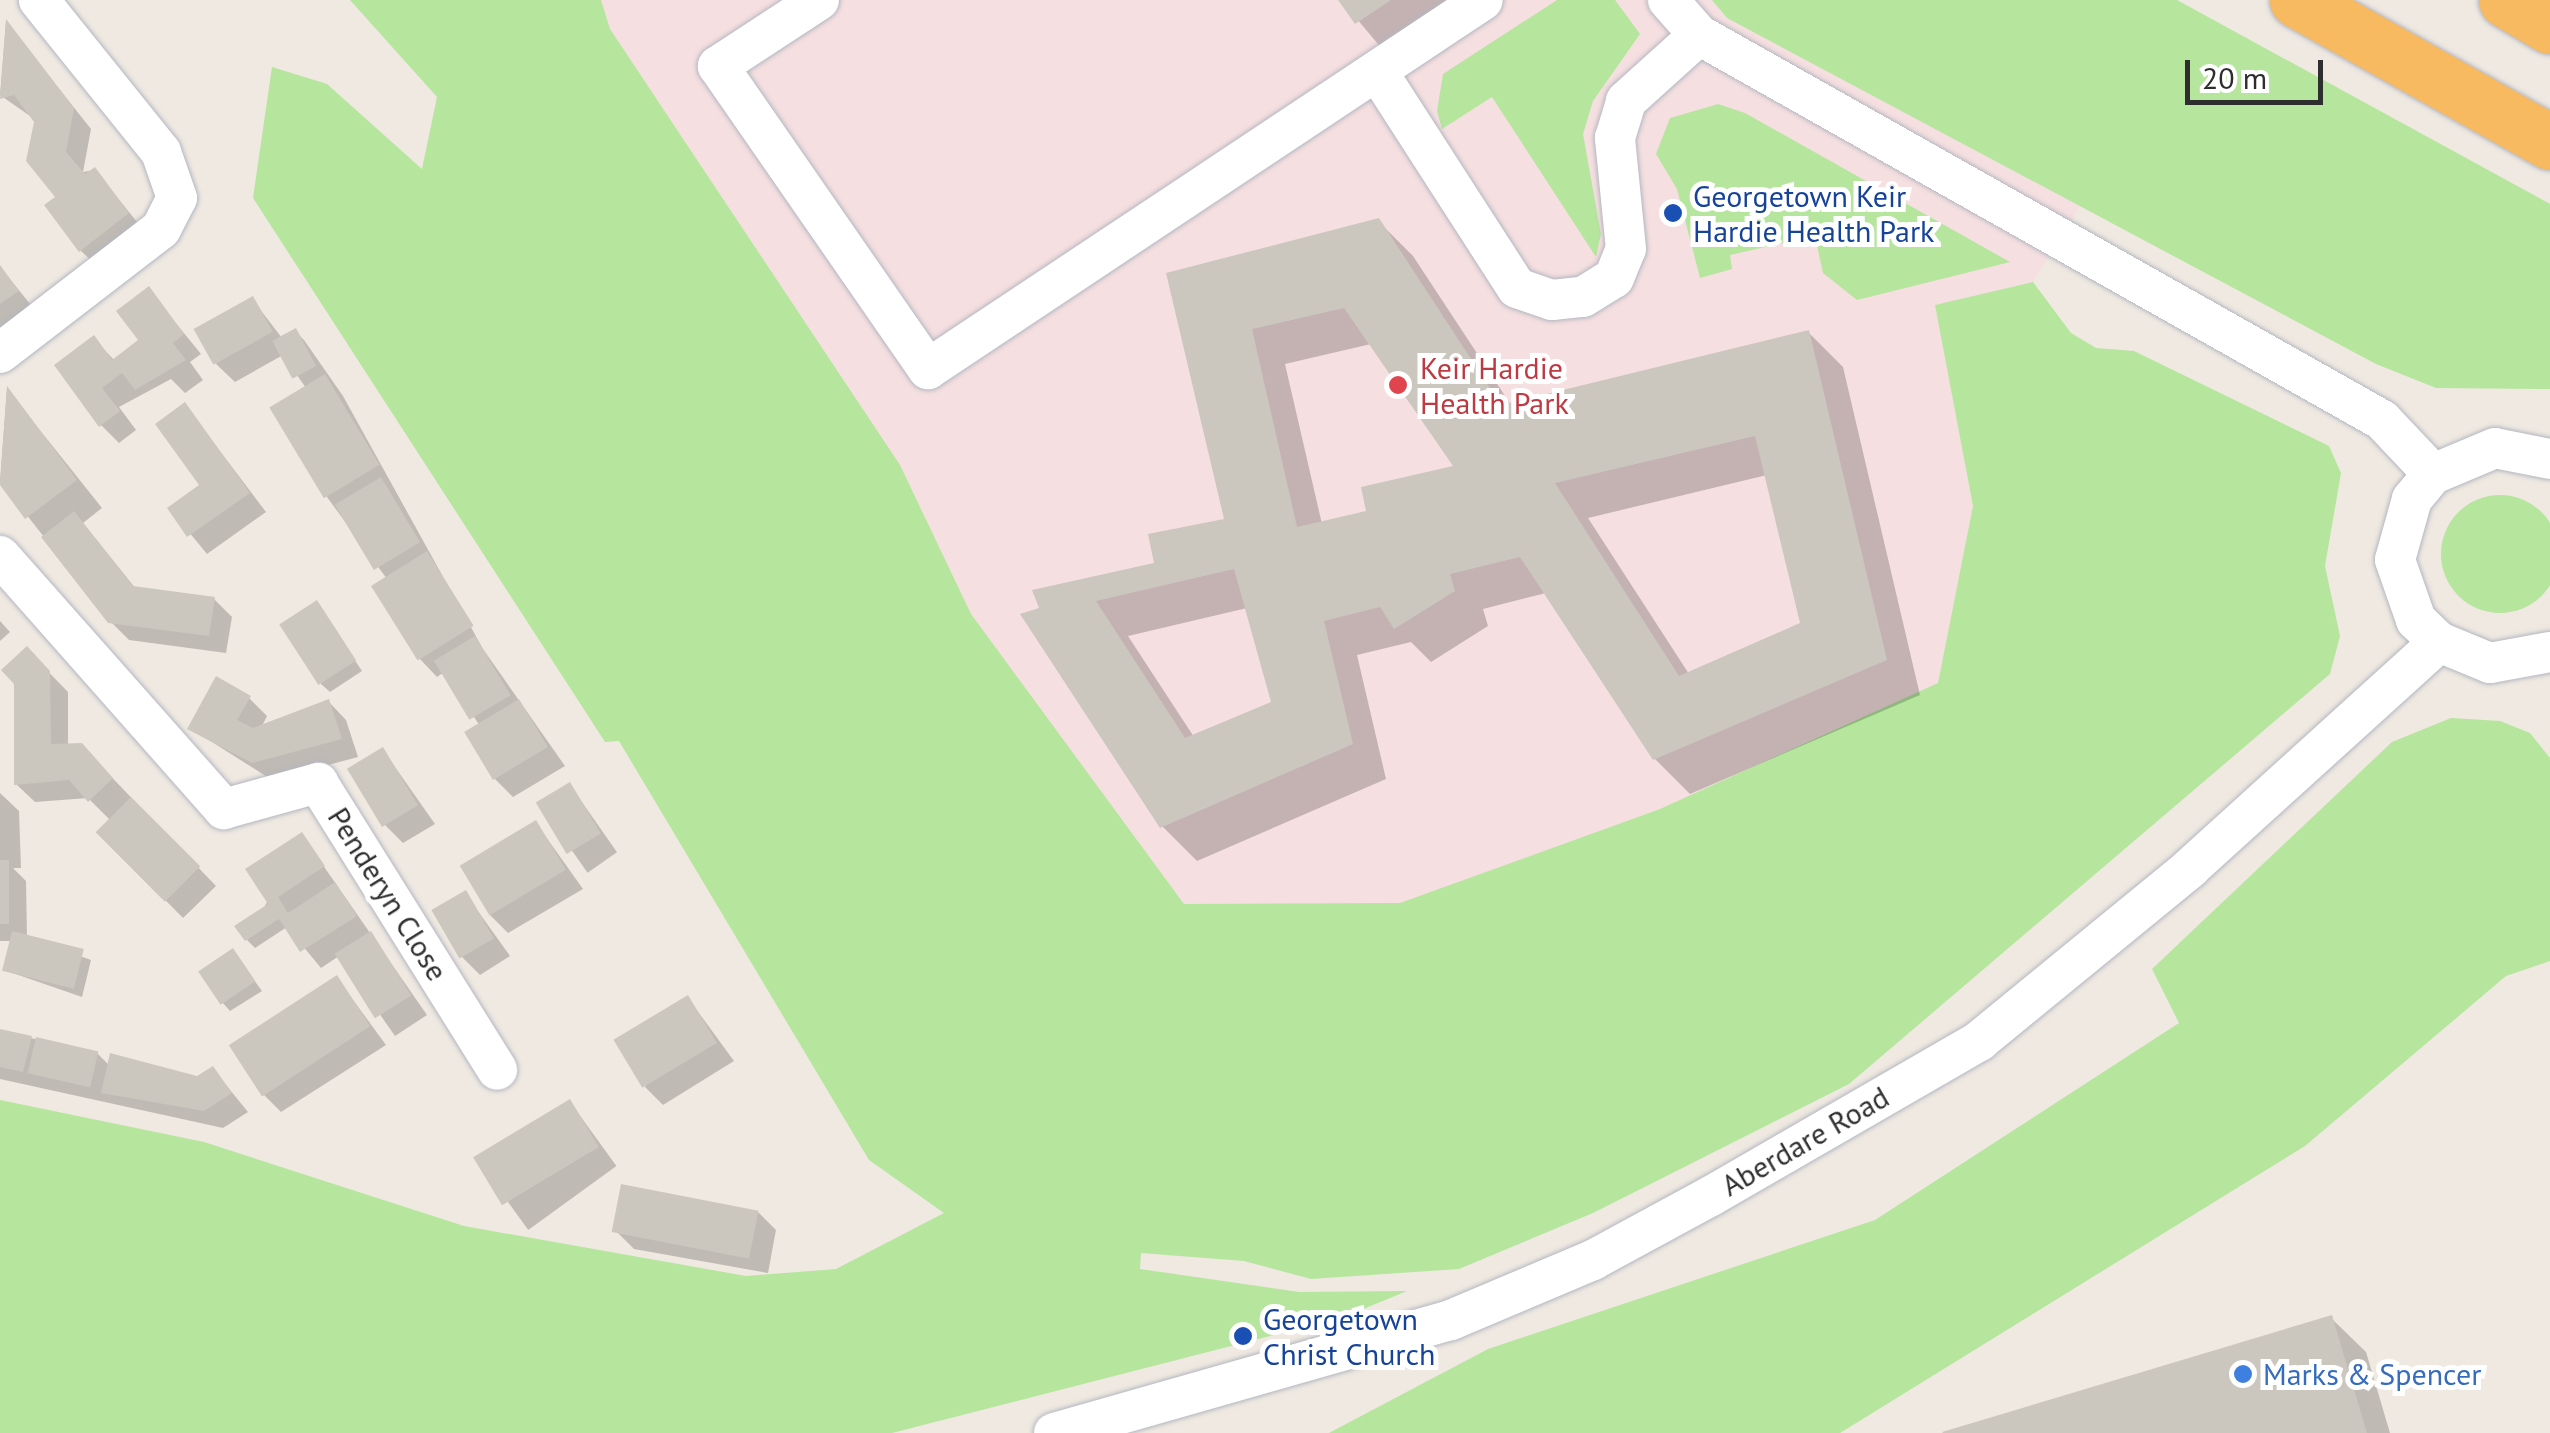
<!DOCTYPE html>
<style>
body{margin:0}
#map{position:relative;width:2550px;height:1433px;overflow:hidden;background:#efe9e1;font-family:"PT Sans",sans-serif}
div>[style]{position:absolute}
[style*='--x']{left:calc(var(--x)*1px);top:calc(var(--y)*1px);width:calc(var(--w)*1px);rotate:calc(var(--a)*1deg)}
.medical>*{inset:0;background:#f5dfe0}
.green>*{inset:0;background:#b6e59e}
.round{border-radius:50%}
.shadow>*{inset:0;background:#0003;transform-origin:0 0}
.building>*{inset:0;background:#cbc7bf;transform-origin:0 0}
.roads{filter:drop-shadow(0 0 2px #b4b7c1) drop-shadow(0 0 2px #b4b7c1)}
.minor>*{height:40px;margin:-20px;padding:0 20px;transform-origin:20px;border-radius:20px;background:#fff}
.trunk>*{height:55px;margin:-27.5px;padding:0 27.5px;transform-origin:27.5px;border-radius:27.5px;background:#f8ba60}
.dots>*{width:28px;height:28px;translate:-50% -50%;box-sizing:border-box;border:5px solid #fff;border-radius:50%}
span{translate:-50% -50%;white-space:nowrap;text-align:center;line-height:1.15;-webkit-text-stroke:10px #fff;paint-order:stroke}
.transit-label{font-size:30px;color:#164399}
.left{translate:0 -50%;text-align:left}
.health-label{font-size:30px;color:#be3a42}
.street-label{font-size:30px;color:#2e2e2e}
.shop-label{font-size:30px;color:#366cbe}
.scale{position:absolute;left:2185px;top:60px;width:138px;height:45px;box-sizing:border-box;border:5px solid #2e2e2e;border-top:0;padding-left:12px;font-size:30px;line-height:35px;white-space:nowrap;color:#2e2e2e;-webkit-text-stroke:8px #fff;paint-order:stroke}
</style>
<div id="map">
<div class="medical">
<div style="clip-path:polygon(601px 0,1712px 0,1728px 18px,2080px 206px,2033px 282px,1935px 305px,1973px 506px,1938px 683px,1660px 809px,1400px 903px,1184px 904px,971px 614px,900px 465px,610px 29px)"></div>
</div>
<div class="green">
<div style="clip-path:polygon(350px 0,601px 0,610px 29px,900px 465px,971px 614px,1184px 904px,1400px 903px,1660px 809px,1938px 683px,1973px 506px,1935px 305px,2033px 282px,2071px 333px,2096px 348px,2134px 351px,2329px 446px,2341px 473px,2325px 566px,2340px 636px,2330px 674px,1849px 1084px,1593px 1213px,1459px 1269px,1311px 1279px,1244px 1261px,1141px 1253px,1140px 1269px,1299px 1292px,1407px 1291px,1344px 1317px,892px 1433px,0 1433px,0 1100px,204px 1142px,464px 1226px,746px 1276px,836px 1269px,944px 1213px,869px 1160px,619px 741px,605px 742px,253px 198px,272px 67px,327px 84px,422px 169px,437px 97px)"></div>
<div style="clip-path:polygon(1557px 0,1615px 0,1640px 34px,1593px 101px,1583px 134px,1601px 234px,1596px 257px,1492px 97px,1442px 129px,1437px 111px,1443px 74px)"></div>
<div style="clip-path:polygon(1712px 0,2177px 0,2550px 204px,2550px 389px,2436px 388px,2376px 364px,1727px 18px)"></div>
<div style="clip-path:polygon(1718px 104px,1745px 113px,2010px 262px,1857px 300px,1823px 273px,1815px 236px,1730px 255px,1732px 269px,1700px 278px,1677px 189px,1656px 154px,1670px 118px)"></div>
<div class="round" style="left:2441px;top:495px;width:118px;height:118px"></div>
<div style="clip-path:polygon(2451px 718px,2500px 721px,2530px 733px,2550px 758px,2550px 961px,2506px 976px,2305px 1146px,1840px 1433px,1329px 1433px,1488px 1349px,1875px 1220px,2179px 1023px,2152px 969px,2392px 742px)"></div>
</div>
<div class="shadow">
<div style="clip-path:polygon(1341px 0,1457px 0,1383px 50px)"></div>
<div style="clip-path:polygon(6px 22px,91px 129px,83px 172px,95px 170px,146px 233px,99px 268px,80px 250px,37px 121px,0 95px)"></div>
<div style="clip-path:polygon(evenodd,1378px 221px,1413px 256px,1511px 405px,1809px 333px,1843px 367px,1920px 695px,1690px 794px,1655px 759px,1546px 593px,1483px 609px,1488px 626px,1431px 662px,1411px 642px,1357px 655px,1386px 779px,1197px 861px,1162px 826px,1024px 616px,1157px 565px,1227px 521px,1169px 275px,1378px 221px,1371px 344px,1457px 468px,1369px 513px,1322px 524px,1285px 364px,1371px 344px,1378px 221px,1767px 475px,1803px 624px,1689px 674px,1588px 518px,1767px 475px,1378px 221px,1247px 608px,1274px 704px,1194px 737px,1128px 636px,1247px 608px)"></div>
<div style="clip-path:polygon(0 267px,35px 310px,0 335px)"></div>
<div style="clip-path:polygon(148px 289px,201px 354px,190px 362px,203px 380px,185px 393px,171px 379px,119px 407px,136px 430px,119px 443px,101px 425px,94px 339px,115px 361px,138px 344px)"></div>
<div style="clip-path:polygon(252px 299px,282px 338px,295px 331px,304px 340px,343px 396px,483px 649px,565px 766px,513px 797px,495px 779px,480px 726px,444px 672px,437px 677px,419px 658px,387px 579px,327px 497px,306px 388px,283px 355px,235px 382px,216px 364px)"></div>
<div style="clip-path:polygon(7px 389px,102px 508px,83px 523px,136px 589px,214px 599px,232px 617px,226px 653px,129px 640px,110px 621px,0 481px)"></div>
<div style="clip-path:polygon(185px 405px,266px 512px,207px 554px,170px 509px,202px 486px)"></div>
<div style="clip-path:polygon(316px 603px,362px 671px,330px 692px,321px 684px)"></div>
<div style="clip-path:polygon(0 621px,10px 632px,0 641px)"></div>
<div style="clip-path:polygon(27px 650px,68px 692px,68px 746px,100px 765px,216px 886px,183px 918px,98px 832px,110px 820px,88px 798px,35px 802px,16px 784px)"></div>
<div style="clip-path:polygon(249px 698px,267px 716px,261px 728px,328px 701px,346px 720px,358px 757px,272px 780px,190px 728px)"></div>
<div style="clip-path:polygon(383px 750px,435px 824px,403px 843px,385px 825px)"></div>
<div style="left:570px;top:785px;width:82px;height:36px;rotate:55deg"></div>
<div style="clip-path:polygon(0 793px,19px 811px,21px 868px,13px 868px,26px 881px,27px 937px,91px 960px,82px 997px,4px 970px,11px 941px,0 941px)"></div>
<div style="clip-path:polygon(536px 823px,583px 889px,508px 933px,490px 915px)"></div>
<div style="clip-path:polygon(302px 835px,427px 1015px,395px 1036px,339px 956px,321px 968px,287px 927px,255px 948px,247px 940px)"></div>
<div style="clip-path:polygon(465px 893px,510px 956px,480px 975px,462px 957px)"></div>
<div style="clip-path:polygon(233px 951px,262px 991px,230px 1011px,222px 1002px)"></div>
<div style="clip-path:polygon(337px 978px,386px 1045px,281px 1112px,263px 1094px)"></div>
<div style="clip-path:polygon(688px 998px,734px 1061px,663px 1105px,645px 1087px)"></div>
<div style="clip-path:polygon(0 1031px,97px 1053px,110px 1066px,198px 1078px,213px 1069px,248px 1112px,223px 1128px,0 1079px)"></div>
<div style="left:570px;top:1102px;width:79px;height:109px;rotate:54deg"></div>
<div style="clip-path:polygon(758px 1212px,776px 1230px,768px 1273px,634px 1249px,616px 1231px)"></div>
<div style="clip-path:polygon(2331px 1318px,2366px 1352px,2390px 1433px,1948px 1433px)"></div>
</div>
<div class="building">
<div style="clip-path:polygon(1338px 0,1391px 0,1355px 24px)"></div>
<div style="clip-path:polygon(6px 19px,74px 108px,66px 152px,85px 174px,95px 167px,129px 213px,79px 252px,44px 205px,55px 197px,26px 161px,34px 122px,14px 95px,0 99px)"></div>
<div style="clip-path:polygon(evenodd,1379px 218px,1501px 405px,1809px 330px,1887px 660px,1653px 760px,1520px 557px,1450px 574px,1455px 591px,1394px 629px,1380px 607px,1324px 621px,1353px 744px,1160px 828px,1020px 614px,1039px 608px,1032px 590px,1154px 563px,1148px 534px,1224px 519px,1166px 273px,1379px 218px,1344px 308px,1453px 466px,1361px 487px,1366px 511px,1297px 527px,1252px 329px,1344px 308px,1379px 218px,1755px 436px,1800px 623px,1679px 676px,1555px 483px,1755px 436px,1379px 218px,1234px 569px,1271px 702px,1185px 738px,1096px 601px,1234px 569px)"></div>
<div style="clip-path:polygon(0 265px,19px 291px,0 304px)"></div>
<div style="clip-path:polygon(149px 286px,184px 334px,173px 343px,186px 360px,135px 390px,122px 373px,102px 388px,120px 411px,99px 427px,54px 365px,94px 335px,112px 360px,138px 340px,116px 311px)"></div>
<div style="left:253px;top:296px;width:41px;height:68px;rotate:61deg"></div>
<div style="left:296px;top:328px;width:43px;height:27px;rotate:62deg"></div>
<div style="left:325px;top:374px;width:106px;height:65px;rotate:59deg"></div>
<div style="clip-path:polygon(7px 386px,77px 480px,25px 519px,0 485px)"></div>
<div style="clip-path:polygon(185px 402px,250px 493px,187px 537px,167px 508px,199px 485px,155px 424px)"></div>
<div style="left:381px;top:477px;width:76px;height:54px;rotate:59deg"></div>
<div style="clip-path:polygon(74px 511px,133px 586px,215px 597px,209px 636px,108px 623px,41px 537px)"></div>
<div style="left:427px;top:551px;width:88px;height:66px;rotate:58deg"></div>
<div style="left:317px;top:600px;width:72px;height:45px;rotate:57deg"></div>
<div style="left:475px;top:636px;width:69px;height:48px;rotate:59deg"></div>
<div style="clip-path:polygon(27px 646px,50px 671px,51px 744px,82px 743px,113px 778px,88px 802px,69px 780px,14px 785px,14px 684px,1px 670px)"></div>
<div style="clip-path:polygon(216px 676px,251px 696px,237px 720px,253px 728px,329px 699px,342px 739px,252px 763px,187px 729px)"></div>
<div style="left:519px;top:699px;width:56px;height:64px;rotate:59deg"></div>
<div style="left:383px;top:747px;width:68px;height:42px;rotate:59deg"></div>
<div style="left:570px;top:782px;width:60px;height:40px;rotate:59deg"></div>
<div style="left:131px;top:797px;width:98px;height:50px;rotate:45deg"></div>
<div style="left:536px;top:820px;width:58px;height:89px;rotate:59deg"></div>
<div style="clip-path:polygon(302px 832px,325px 866px,278px 897px,288px 913px,335px 882px,357px 916px,300px 952px,279px 919px,245px 941px,234px 926px,268px 904px,245px 869px)"></div>
<div style="left:0;top:860px;width:9px;height:64px"></div>
<div style="left:466px;top:890px;width:56px;height:40px;rotate:60deg"></div>
<div style="left:12px;top:931px;width:74px;height:41px;rotate:14deg"></div>
<div style="left:371px;top:931px;width:76px;height:43px;rotate:58deg"></div>
<div style="left:233px;top:948px;width:40px;height:42px;rotate:56deg"></div>
<div style="left:337px;top:975px;width:61px;height:129px;rotate:57deg"></div>
<div style="left:688px;top:995px;width:56px;height:87px;rotate:59deg"></div>
<div style="clip-path:polygon(0 1029px,32px 1036px,23px 1072px,0 1067px)"></div>
<div style="left:36px;top:1037px;width:64px;height:37px;rotate:13deg"></div>
<div style="clip-path:polygon(110px 1053px,197px 1076px,213px 1066px,232px 1093px,204px 1111px,101px 1093px)"></div>
<div style="left:570px;top:1099px;width:56px;height:113px;rotate:59deg"></div>
<div style="left:621px;top:1184px;width:140px;height:49px;rotate:11deg"></div>
<div style="clip-path:polygon(2332px 1315px,2367px 1433px,1943px 1433px,1942px 1432px)"></div>
</div>
<div class="roads">
<div class="minor">
<div style="--x:819;--y:0;--w:121;--a:146.8"></div>
<div style="--x:718;--y:66;--w:369;--a:55.3"></div>
<div style="--x:928;--y:369;--w:666;--a:-33.62"></div>
<div style="--x:1668;--y:0;--w:47;--a:48.5"></div>
<div style="--x:1699;--y:35;--w:784;--a:29.41"></div>
<div style="--x:2382;--y:420;--w:74;--a:46.6"></div>
<div style="--x:1377;--y:71;--w:258;--a:57.2"></div>
<div style="--x:1517;--y:288;--w:37;--a:19"></div>
<div style="--x:1552;--y:300;--w:31;--a:-6"></div>
<div style="--x:1583;--y:297;--w:36;--a:-32"></div>
<div style="--x:1614;--y:278;--w:31;--a:-68"></div>
<div style="--x:1626;--y:249;--w:112;--a:-95.7"></div>
<div style="--x:1615;--y:138;--w:39;--a:-73"></div>
<div style="--x:1626;--y:101;--w:98;--a:-42.1"></div>
<div style="--x:0;--y:353;--w:203;--a:-37.6"></div>
<div style="--x:161;--y:229;--w:35;--a:-63"></div>
<div style="--x:177;--y:198;--w:49;--a:-109.2"></div>
<div style="--x:161;--y:152;--w:195;--a:-128.8"></div>
<div style="--x:2550;--y:459;--w:56;--a:-168.7"></div>
<div style="--x:2495;--y:448;--w:67;--a:157.2"></div>
<div style="--x:2433;--y:474;--w:33;--a:130"></div>
<div style="--x:2412;--y:499;--w:63;--a:105.6"></div>
<div style="--x:2395;--y:560;--w:64;--a:70.7"></div>
<div style="--x:2416;--y:620;--w:32;--a:44"></div>
<div style="--x:2439;--y:642;--w:55;--a:22.4"></div>
<div style="--x:2490;--y:663;--w:61;--a:-10.4"></div>
<div style="--x:0;--y:556;--w:338;--a:48.5"></div>
<div style="--x:224;--y:809;--w:98;--a:-15.5"></div>
<div style="--x:318;--y:783;--w:338;--a:58"></div>
<div style="--x:1054;--y:1433;--w:413;--a:-15.9"></div>
<div style="--x:1451;--y:1320;--w:154;--a:-22.9"></div>
<div style="--x:1593;--y:1260;--w:134;--a:-28.5"></div>
<div style="--x:1711;--y:1196;--w:310;--a:-30"></div>
<div style="--x:1979;--y:1041;--w:273;--a:-39.3"></div>
<div style="--x:2190;--y:868;--w:336;--a:-42.2"></div>
</div>
<div class="trunk">
<div style="--x:2297;--y:0;--w:290;--a:29.3"></div>
<div style="--x:2506;--y:0;--w:51;--a:30.6"></div>
</div>
</div>
<div class="dots">
<div style="left:1673px;top:213px;background:#1a4fb4"></div>
<div style="left:1398px;top:385px;background:#e0444e"></div>
<div style="left:1243px;top:1336px;background:#1a4fb4"></div>
<div style="left:2243px;top:1374px;background:#3f7fe0"></div>
</div>
<div class="transit-label">
<span class="left" style="left:1693px;top:213px">Georgetown Keir<br>Hardie Health Park</span>
<span class="left" style="left:1263px;top:1336px">Georgetown<br>Christ Church</span>
</div>
<div class="health-label">
<span class="left" style="left:1420px;top:385px">Keir Hardie<br>Health Park</span>
</div>
<div class="street-label">
<span style="left:388px;top:894px;rotate:58deg">Penderyn Close</span>
<span style="left:1805px;top:1141px;rotate:-30deg">Aberdare Road</span>
</div>
<div class="shop-label">
<span class="left" style="left:2263px;top:1374px">Marks &amp; Spencer</span>
</div>
<div class="scale">20 m</div>
</div>
